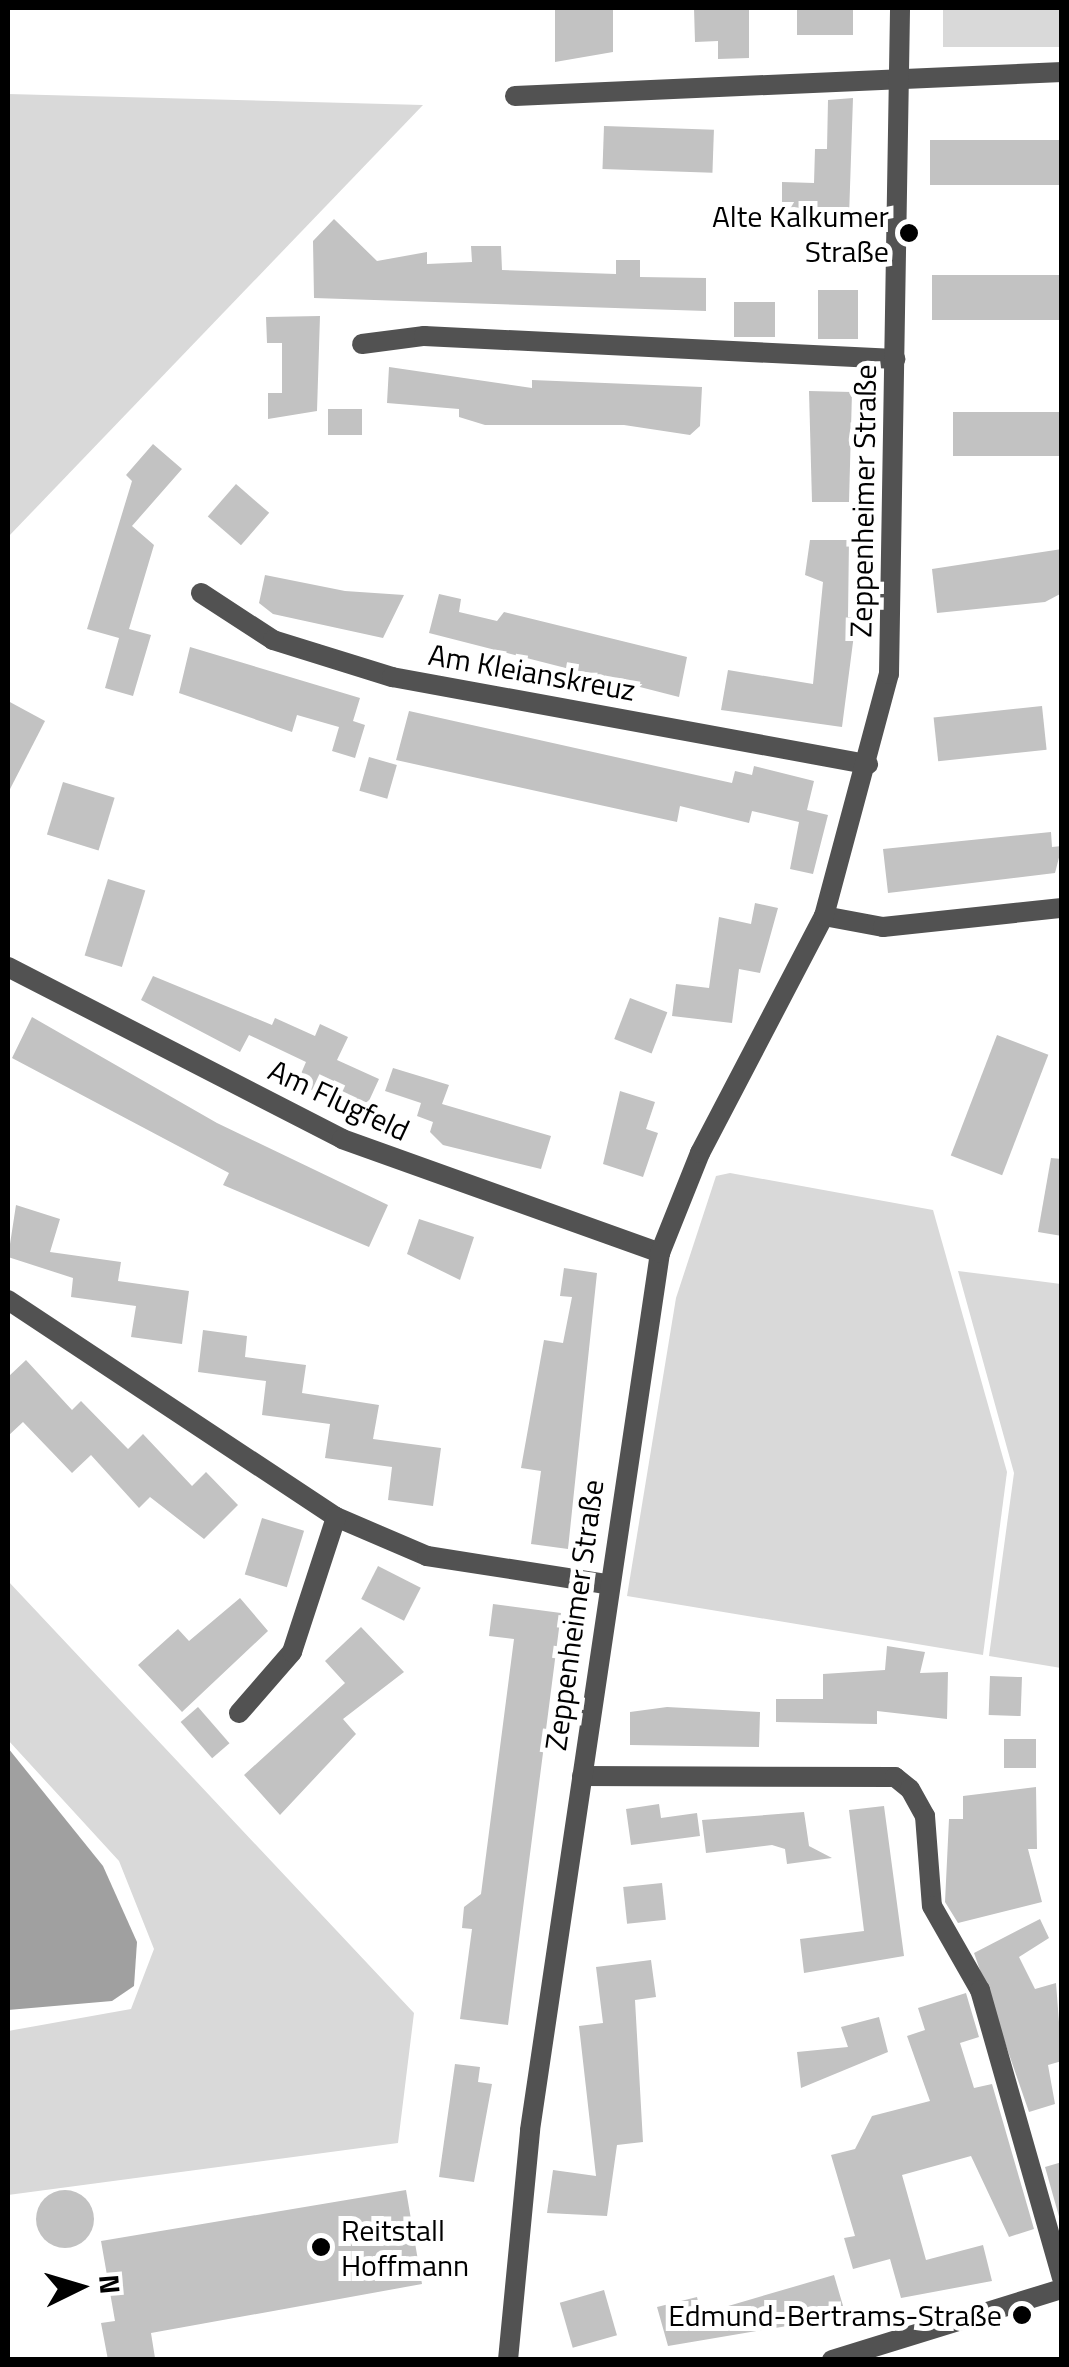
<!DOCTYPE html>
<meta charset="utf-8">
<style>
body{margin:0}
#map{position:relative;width:1069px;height:2367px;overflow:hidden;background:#fff;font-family:"Titillium Web",sans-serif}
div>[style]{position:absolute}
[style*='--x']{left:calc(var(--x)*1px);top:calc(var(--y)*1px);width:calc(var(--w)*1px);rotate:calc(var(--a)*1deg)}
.green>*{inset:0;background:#d9d9d9;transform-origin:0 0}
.water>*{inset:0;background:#a0a0a0}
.building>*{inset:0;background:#c2c2c2;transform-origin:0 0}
.round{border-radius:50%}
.street>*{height:20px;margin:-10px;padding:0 10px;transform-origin:10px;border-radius:10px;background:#525252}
.dots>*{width:28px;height:28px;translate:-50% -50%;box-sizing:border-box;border:5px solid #fff;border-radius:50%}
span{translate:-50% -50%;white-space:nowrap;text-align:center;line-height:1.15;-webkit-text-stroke:10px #fff;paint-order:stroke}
.poi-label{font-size:30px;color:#000}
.right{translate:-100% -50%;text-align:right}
.left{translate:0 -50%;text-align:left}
.street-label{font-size:30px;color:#000}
.frame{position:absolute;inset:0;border:10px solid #000;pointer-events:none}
.north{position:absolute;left:30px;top:2237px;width:100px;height:100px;-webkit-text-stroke:8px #fff;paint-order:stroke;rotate:85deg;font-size:28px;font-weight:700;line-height:40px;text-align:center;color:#000}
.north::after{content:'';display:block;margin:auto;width:35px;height:45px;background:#000;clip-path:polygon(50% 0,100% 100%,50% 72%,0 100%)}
</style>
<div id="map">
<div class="green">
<div style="left:943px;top:8px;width:118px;height:39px"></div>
<div style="clip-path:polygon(8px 94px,423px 105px,8px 537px)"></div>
<div style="clip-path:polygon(730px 1173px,933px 1210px,1007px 1472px,983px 1655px,627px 1596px,676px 1298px,716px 1176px)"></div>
<div style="clip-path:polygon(958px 1271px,1061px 1284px,1061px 1668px,989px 1656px,1014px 1473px)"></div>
<div style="clip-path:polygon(8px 1581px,414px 2013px,398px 2143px,8px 2195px,8px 2031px,131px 2009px,154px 1949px,119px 1861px,8px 1740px)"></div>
</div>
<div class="water">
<div style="clip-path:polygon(8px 1748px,103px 1866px,137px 1942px,134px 1986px,112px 2001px,8px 2010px)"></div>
</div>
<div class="building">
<div style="clip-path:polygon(555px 8px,613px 8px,613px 52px,555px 62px)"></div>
<div style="clip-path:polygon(694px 8px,749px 8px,749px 58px,718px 59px,718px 41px,695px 42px)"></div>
<div style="left:797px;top:8px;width:56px;height:27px"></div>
<div style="clip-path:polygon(853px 98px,849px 217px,782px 216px,782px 182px,814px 183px,815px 149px,827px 149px,828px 100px)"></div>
<div style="left:604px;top:126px;width:110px;height:43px;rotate:2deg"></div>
<div style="left:1062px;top:140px;width:45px;height:132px;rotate:90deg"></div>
<div style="clip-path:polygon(334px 219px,377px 261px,427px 252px,427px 264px,472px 262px,471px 246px,501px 246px,502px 270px,616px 274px,616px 260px,640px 260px,640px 277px,706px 278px,706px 311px,314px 298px,313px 241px)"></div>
<div style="left:1062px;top:275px;width:45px;height:130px;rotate:90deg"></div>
<div style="left:818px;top:290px;width:40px;height:49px"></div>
<div style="left:734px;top:302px;width:41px;height:35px"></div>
<div style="clip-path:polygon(320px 316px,317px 411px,268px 419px,268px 393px,282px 393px,282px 343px,267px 343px,266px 317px)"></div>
<div style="clip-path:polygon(389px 367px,532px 388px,532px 380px,702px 387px,700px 426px,690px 435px,624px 425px,485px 425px,459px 417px,459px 409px,387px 403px)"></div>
<div style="clip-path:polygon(809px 391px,852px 392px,849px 502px,812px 502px)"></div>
<div style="left:328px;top:409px;width:34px;height:26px"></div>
<div style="left:1062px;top:412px;width:44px;height:109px;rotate:90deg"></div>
<div style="clip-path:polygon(153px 444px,182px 469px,132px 526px,154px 545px,129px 629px,151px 635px,133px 696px,105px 688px,119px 638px,87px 629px,132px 481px,126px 475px)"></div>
<div style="left:236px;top:484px;width:44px;height:43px;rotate:41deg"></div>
<div style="clip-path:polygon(810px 540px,849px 540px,848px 617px,856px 619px,842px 727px,721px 710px,728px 670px,813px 684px,823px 582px,805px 575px)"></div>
<div style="clip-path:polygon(1062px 549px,1062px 593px,1045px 602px,937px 613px,932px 569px)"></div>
<div style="clip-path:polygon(265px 575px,345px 591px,404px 595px,383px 638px,273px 614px,259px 603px)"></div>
<div style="clip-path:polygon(439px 594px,461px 599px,459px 612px,497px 621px,504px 612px,687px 657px,679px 697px,429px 633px)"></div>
<div style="clip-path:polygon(190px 647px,360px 698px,353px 721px,365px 725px,355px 758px,332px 751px,339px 727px,297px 715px,292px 732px,179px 693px)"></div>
<div style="clip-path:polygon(8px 701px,45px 721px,8px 793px)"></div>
<div style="left:1042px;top:706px;width:44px;height:109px;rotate:84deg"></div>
<div style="clip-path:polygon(409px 711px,732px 783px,735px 771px,752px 775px,754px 766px,814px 781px,807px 810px,828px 815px,813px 874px,790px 869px,799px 822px,752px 811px,749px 823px,680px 806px,677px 822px,396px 760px)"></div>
<div style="left:369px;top:757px;width:29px;height:35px;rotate:16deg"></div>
<div style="left:63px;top:782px;width:54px;height:55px;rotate:17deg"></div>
<div style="clip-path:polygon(1051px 832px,1052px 847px,1062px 846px,1055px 873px,888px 893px,883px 849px)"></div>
<div style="left:108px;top:879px;width:39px;height:80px;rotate:17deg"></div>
<div style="clip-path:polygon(755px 903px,778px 908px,760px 973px,739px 969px,732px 1023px,672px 1016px,676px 984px,709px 988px,719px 917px,751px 924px)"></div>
<div style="clip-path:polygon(153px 976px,272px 1025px,275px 1018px,315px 1036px,320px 1024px,348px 1037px,337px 1060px,379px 1079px,363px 1114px,297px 1083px,306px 1062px,249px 1035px,240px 1052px,141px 1000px)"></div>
<div style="left:630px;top:998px;width:40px;height:44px;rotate:21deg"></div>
<div style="clip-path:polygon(32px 1017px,217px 1123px,388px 1205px,369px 1247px,223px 1185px,229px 1173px,12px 1058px)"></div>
<div style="left:997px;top:1035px;width:55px;height:129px;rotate:21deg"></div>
<div style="clip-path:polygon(393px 1068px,449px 1085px,442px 1104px,551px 1136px,541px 1169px,443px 1145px,430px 1132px,433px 1122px,417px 1116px,421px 1103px,385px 1091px)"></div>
<div style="clip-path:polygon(620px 1091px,655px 1102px,646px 1129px,658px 1133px,643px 1177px,603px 1164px)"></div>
<div style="clip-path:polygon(1051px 1158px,1062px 1159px,1062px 1236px,1038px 1232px)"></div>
<div style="clip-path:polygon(16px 1205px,60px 1219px,50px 1252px,121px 1262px,118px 1281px,189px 1291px,182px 1344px,131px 1337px,136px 1306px,71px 1297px,73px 1278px,8px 1257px)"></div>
<div style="clip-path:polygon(419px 1219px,474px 1237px,460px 1280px,407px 1254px)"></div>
<div style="clip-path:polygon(564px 1268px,597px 1273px,568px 1549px,531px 1544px,541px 1471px,521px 1468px,544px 1340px,563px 1343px,572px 1297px,560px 1296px)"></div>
<div style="clip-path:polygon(203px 1330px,247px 1336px,245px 1357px,306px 1365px,302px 1393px,379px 1405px,373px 1439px,441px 1448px,433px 1506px,388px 1500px,392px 1467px,325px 1458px,330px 1424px,262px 1415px,266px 1381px,198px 1372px)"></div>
<div style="clip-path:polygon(26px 1360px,72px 1410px,81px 1401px,128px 1449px,143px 1434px,192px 1486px,206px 1472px,238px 1505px,204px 1539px,150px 1497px,139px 1508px,91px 1455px,72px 1473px,23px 1422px,8px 1436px,8px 1377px)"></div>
<div style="left:262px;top:1518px;width:44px;height:59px;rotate:17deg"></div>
<div style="left:378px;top:1566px;width:48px;height:37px;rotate:27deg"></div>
<div style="clip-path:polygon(240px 1598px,268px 1631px,182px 1712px,138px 1665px,178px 1629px,189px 1641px)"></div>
<div style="clip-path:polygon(493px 1604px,561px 1613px,508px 2025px,460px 2019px,472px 1929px,462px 1928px,464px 1907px,481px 1894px,514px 1639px,489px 1636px)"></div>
<div style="clip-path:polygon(361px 1627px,404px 1672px,343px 1719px,356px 1734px,280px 1815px,244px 1775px,345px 1683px,325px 1661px)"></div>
<div style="clip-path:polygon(887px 1646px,925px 1652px,920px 1673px,948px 1672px,947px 1719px,877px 1711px,877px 1724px,776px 1722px,776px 1699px,823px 1699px,823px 1674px,885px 1670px)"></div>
<div style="left:990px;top:1676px;width:32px;height:39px;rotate:2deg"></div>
<div style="left:198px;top:1707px;width:48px;height:23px;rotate:49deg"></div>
<div style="clip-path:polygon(667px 1707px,760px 1712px,759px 1747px,630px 1745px,630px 1712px)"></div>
<div style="left:1004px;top:1739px;width:32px;height:29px"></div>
<div style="clip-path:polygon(1036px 1787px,1037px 1849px,1028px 1849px,1042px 1902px,958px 1923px,945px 1902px,949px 1819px,963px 1819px,963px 1796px)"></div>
<div style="clip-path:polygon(659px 1804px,661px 1818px,697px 1813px,700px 1836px,631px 1845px,626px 1809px)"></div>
<div style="clip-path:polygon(884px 1806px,904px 1956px,804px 1973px,800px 1939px,864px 1931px,849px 1810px)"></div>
<div style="clip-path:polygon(804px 1812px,809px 1846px,832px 1858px,787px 1864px,785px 1849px,772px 1845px,706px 1853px,702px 1820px)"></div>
<div style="left:662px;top:1883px;width:37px;height:39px;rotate:84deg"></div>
<div style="clip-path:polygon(1040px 1919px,1049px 1938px,1019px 1957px,1035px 1989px,1056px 1983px,1062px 2061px,1048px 2065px,1055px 2104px,1029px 2112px,974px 1953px)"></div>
<div style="clip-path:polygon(651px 1960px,656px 1997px,635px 2000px,643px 2142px,617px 2145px,607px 2216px,547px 2213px,553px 2170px,596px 2176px,579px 2026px,603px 2023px,596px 1967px)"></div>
<div style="clip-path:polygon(966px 1993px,979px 2037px,960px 2043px,974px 2088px,992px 2084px,1034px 2229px,1009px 2237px,971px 2156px,902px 2175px,926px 2260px,983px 2245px,992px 2281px,901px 2298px,890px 2259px,853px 2269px,844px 2238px,855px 2236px,831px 2155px,855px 2149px,872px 2116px,930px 2101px,907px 2036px,925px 2030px,918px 2008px)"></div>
<div style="clip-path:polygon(879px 2017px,888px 2052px,801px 2088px,797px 2052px,848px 2047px,841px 2027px)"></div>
<div style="clip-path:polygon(455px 2064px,480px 2067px,478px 2082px,492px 2084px,474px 2182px,439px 2177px)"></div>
<div style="clip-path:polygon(1062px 2162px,1062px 2219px,1060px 2220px,1045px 2167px)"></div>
<div style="clip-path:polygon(406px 2190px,422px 2284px,151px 2333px,155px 2358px,108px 2360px,101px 2323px,115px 2321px,101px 2241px)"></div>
<div class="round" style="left:36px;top:2190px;width:58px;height:58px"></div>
<div style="clip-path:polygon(834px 2275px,846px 2316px,668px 2346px,657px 2307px,697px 2297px,701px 2314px)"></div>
<div style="left:604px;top:2290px;width:47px;height:46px;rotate:74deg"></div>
</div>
<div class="street">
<div style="--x:515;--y:96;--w:548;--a:-2.51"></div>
<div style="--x:362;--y:344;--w:63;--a:-7.4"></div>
<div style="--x:424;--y:336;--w:472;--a:2.8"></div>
<div style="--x:201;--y:593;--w:86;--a:33.1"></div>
<div style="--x:273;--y:640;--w:125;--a:17.3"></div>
<div style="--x:392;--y:677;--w:484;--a:10.4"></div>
<div style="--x:824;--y:916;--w:60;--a:10.6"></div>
<div style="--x:883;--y:927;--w:180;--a:-6.1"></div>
<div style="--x:8;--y:967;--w:376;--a:27.2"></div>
<div style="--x:342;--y:1139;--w:338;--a:19.7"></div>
<div style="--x:8;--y:1300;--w:393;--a:33.5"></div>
<div style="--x:336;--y:1517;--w:99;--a:23.2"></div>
<div style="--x:427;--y:1556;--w:181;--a:8.9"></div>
<div style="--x:239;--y:1713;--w:81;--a:-49"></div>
<div style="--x:292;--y:1652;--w:142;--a:-71.9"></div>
<div style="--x:582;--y:1776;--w:313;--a:0.2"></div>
<div style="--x:895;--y:1777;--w:19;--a:39"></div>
<div style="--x:910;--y:1789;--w:31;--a:61"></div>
<div style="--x:925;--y:1816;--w:90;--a:85.6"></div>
<div style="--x:932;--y:1906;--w:97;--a:60.3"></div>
<div style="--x:980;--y:1990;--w:299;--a:74.1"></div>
<div style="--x:508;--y:2360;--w:231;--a:-84.5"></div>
<div style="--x:530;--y:2130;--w:887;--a:-81.57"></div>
<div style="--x:660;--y:1253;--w:108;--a:-68.2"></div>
<div style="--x:700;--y:1153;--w:267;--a:-62.4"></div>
<div style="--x:824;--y:916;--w:251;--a:-75"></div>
<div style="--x:889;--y:674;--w:666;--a:-89.05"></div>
<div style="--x:832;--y:2360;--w:241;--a:-17.2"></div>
</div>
<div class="dots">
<div style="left:909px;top:233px;background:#000"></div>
<div style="left:321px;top:2247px;background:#000"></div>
<div style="left:1022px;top:2315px;background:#000"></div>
</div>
<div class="poi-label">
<span class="right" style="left:889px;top:233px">Alte Kalkumer<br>Straße</span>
<span class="left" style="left:341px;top:2247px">Reitstall<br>Hoffmann</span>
<span class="right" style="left:1002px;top:2315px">Edmund-Bertrams-Straße</span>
</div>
<div class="street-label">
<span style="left:863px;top:501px;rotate:-89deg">Zeppenheimer Straße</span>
<span style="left:532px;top:672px;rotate:10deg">Am Kleianskreuz</span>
<span style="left:339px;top:1100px;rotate:25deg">Am Flugfeld</span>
<span style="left:574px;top:1615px;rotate:-82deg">Zeppenheimer Straße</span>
</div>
<div class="frame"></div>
<div class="north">N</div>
</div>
